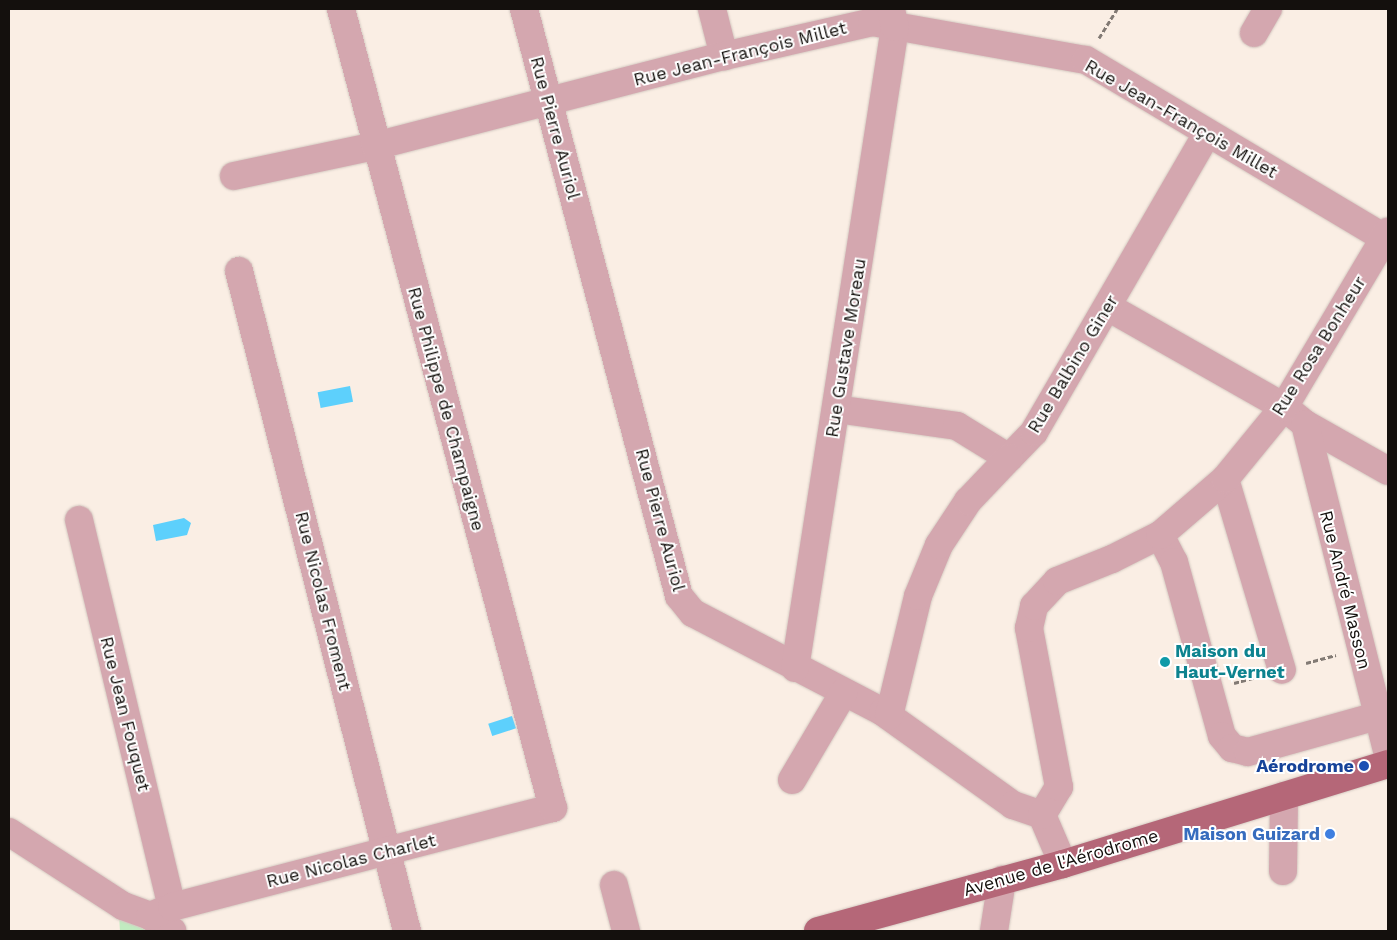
<!DOCTYPE html>
<meta charset="utf-8">
<style>
body{margin:0}
#map{position:relative;width:1397px;height:940px;overflow:hidden;background:#faeee4;font-family:"Work Sans",sans-serif}
div>[style]{position:absolute}
[style*='--x']{left:calc(var(--x)*1px);top:calc(var(--y)*1px);width:calc(var(--w)*1px);rotate:calc(var(--a)*1deg)}
.green>*{inset:0;background:#c1ebc0}
.water>*{inset:0;background:#5dd0fc;transform-origin:0 0}
.path>*{height:3px;margin-top:-1.5px;transform-origin:0;background:repeating-linear-gradient(90deg,#827a74 0 5px,transparent 0 7.5px)}
.roads{filter:drop-shadow(0 0 1px #d5cac2) drop-shadow(0 0 1px #d5cac2)}
.minor>*{height:28px;margin:-14px;padding:0 14px;transform-origin:14px;border-radius:14px;background:#d4a7af}
.major>*{height:28px;margin:-14px;padding:0 14px;transform-origin:14px;border-radius:14px;background:#b56778}
.dots>*{width:14px;height:14px;translate:-50% -50%;box-sizing:border-box;border:2px solid #fff;border-radius:50%}
span{translate:-50% -50%;white-space:nowrap;text-align:center;line-height:1.15;-webkit-text-stroke:4px #fff;paint-order:stroke}
.street-label{font-size:18px;color:#14100d}
.culture-label{font-size:18px;color:#0d838f;font-weight:700}
.left{translate:0 -50%;text-align:left}
.transit-label{font-size:18px;color:#164399;font-weight:700}
.right{translate:-100% -50%;text-align:right}
.shop-label{font-size:18px;color:#366cbe;font-weight:700}
.frame{position:absolute;inset:0;border:10px solid #14100d;pointer-events:none}
</style>
<div id="map">
<div class="green">
<div style="clip-path:polygon(119px 914px,156px 931px,120px 931px)"></div>
</div>
<div class="water">
<div style="left:350px;top:386px;width:16px;height:33px;rotate:79deg"></div>
<div style="clip-path:polygon(184px 518px,191px 523px,187px 535px,156px 541px,153px 525px)"></div>
<div style="left:512px;top:716px;width:13px;height:25px;rotate:72deg"></div>
</div>
<div class="path">
<div style="--x:1099;--y:38;--w:34;--a:-58"></div>
<div style="--x:1306;--y:663;--w:31;--a:-15"></div>
<div style="--x:1234;--y:683;--w:24;--a:-15"></div>
</div>
<div class="roads">
<div class="minor">
<div style="--x:524;--y:9;--w:607;--a:75.21"></div>
<div style="--x:679;--y:596;--w:22;--a:51"></div>
<div style="--x:693;--y:613;--w:214;--a:27.5"></div>
<div style="--x:883;--y:712;--w:160;--a:35.6"></div>
<div style="--x:1013;--y:805;--w:31;--a:19"></div>
<div style="--x:1042;--y:815;--w:53;--a:66.8"></div>
<div style="--x:712;--y:9;--w:49;--a:75.7"></div>
<div style="--x:1254;--y:33;--w:28;--a:-60"></div>
<div style="--x:234;--y:176;--w:144;--a:-12"></div>
<div style="--x:375;--y:146;--w:360;--a:-14.5"></div>
<div style="--x:724;--y:56;--w:152;--a:-12.9"></div>
<div style="--x:872;--y:22;--w:217;--a:10.1"></div>
<div style="--x:1086;--y:60;--w:348;--a:30.8"></div>
<div style="--x:239;--y:271;--w:681;--a:75.72"></div>
<div style="--x:1108;--y:307;--w:202;--a:29.6"></div>
<div style="--x:1284;--y:407;--w:27;--a:39"></div>
<div style="--x:1305;--y:424;--w:95;--a:29.5"></div>
<div style="--x:836;--y:409;--w:122;--a:8"></div>
<div style="--x:957;--y:426;--w:61;--a:31.6"></div>
<div style="--x:1009;--y:458;--w:36;--a:-46"></div>
<div style="--x:1034;--y:432;--w:345;--a:-59.9"></div>
<div style="--x:1305;--y:424;--w:341;--a:75.9"></div>
<div style="--x:1225;--y:479;--w:199;--a:73.4"></div>
<div style="--x:79;--y:520;--w:398;--a:76.5"></div>
<div style="--x:1160;--y:535;--w:30;--a:63"></div>
<div style="--x:1174;--y:562;--w:180;--a:74.6"></div>
<div style="--x:1222;--y:736;--w:16;--a:50"></div>
<div style="--x:1232;--y:748;--w:16;--a:14"></div>
<div style="--x:1248;--y:752;--w:145;--a:-15.6"></div>
<div style="--x:795;--y:668;--w:649;--a:-81.13"></div>
<div style="--x:895;--y:27;--w:17;--a:-103"></div>
<div style="--x:889;--y:716;--w:123;--a:-76.4"></div>
<div style="--x:918;--y:596;--w:55;--a:-67.6"></div>
<div style="--x:939;--y:545;--w:53;--a:-56.6"></div>
<div style="--x:968;--y:501;--w:59;--a:-46.4"></div>
<div style="--x:792;--y:780;--w:102;--a:-59.4"></div>
<div style="--x:1042;--y:815;--w:33;--a:-59"></div>
<div style="--x:1059;--y:787;--w:162;--a:-100.7"></div>
<div style="--x:1029;--y:628;--w:23;--a:-77"></div>
<div style="--x:1034;--y:606;--w:34;--a:-47"></div>
<div style="--x:1057;--y:581;--w:59;--a:-21.8"></div>
<div style="--x:1112;--y:559;--w:54;--a:-26.6"></div>
<div style="--x:1160;--y:535;--w:86;--a:-40.7"></div>
<div style="--x:1225;--y:479;--w:93;--a:-50.7"></div>
<div style="--x:1284;--y:407;--w:204;--a:-59.3"></div>
<div style="--x:9;--y:832;--w:136;--a:33"></div>
<div style="--x:123;--y:906;--w:29;--a:20"></div>
<div style="--x:150;--y:916;--w:27;--a:34"></div>
<div style="--x:1283;--y:871;--w:75;--a:-89.2"></div>
<div style="--x:614;--y:885;--w:48;--a:75.4"></div>
<div style="--x:150;--y:916;--w:24;--a:-22"></div>
<div style="--x:172;--y:907;--w:394;--a:-14.6"></div>
<div style="--x:553;--y:808;--w:827;--a:-104.86"></div>
<div style="--x:994;--y:931;--w:52;--a:-81.1"></div>
</div>
<div class="major">
<div style="--x:818;--y:931;--w:254;--a:-15.3"></div>
<div style="--x:1063;--y:864;--w:340;--a:-17.1"></div>
</div>
</div>
<div class="dots">
<div style="left:1165px;top:662px;background:#0f9aa8"></div>
<div style="left:1364px;top:766px;background:#1a4fb4"></div>
<div style="left:1330px;top:834px;background:#3f7fe0"></div>
</div>
<div class="street-label">
<span style="left:740px;top:54px;rotate:-14deg">Rue Jean-François Millet</span>
<span style="left:1181px;top:119px;rotate:30deg">Rue Jean-François Millet</span>
<span style="left:555px;top:128px;rotate:75deg">Rue Pierre Auriol</span>
<span style="left:1319px;top:346px;rotate:-58deg">Rue Rosa Bonheur</span>
<span style="left:846px;top:348px;rotate:-81deg">Rue Gustave Moreau</span>
<span style="left:1073px;top:364px;rotate:-59deg">Rue Balbino Giner</span>
<span style="left:446px;top:409px;rotate:75deg">Rue Philippe de Champaigne</span>
<span style="left:660px;top:520px;rotate:75deg">Rue Pierre Auriol</span>
<span style="left:1345px;top:590px;rotate:76deg">Rue André Masson</span>
<span style="left:323px;top:601px;rotate:76deg">Rue Nicolas Froment</span>
<span style="left:125px;top:714px;rotate:76deg">Rue Jean Fouquet</span>
<span style="left:351px;top:861px;rotate:-14deg">Rue Nicolas Charlet</span>
<span style="left:1061px;top:863px;rotate:-16deg">Avenue de l'Aérodrome</span>
</div>
<div class="culture-label">
<span class="left" style="left:1175px;top:662px">Maison du<br>Haut-Vernet</span>
</div>
<div class="transit-label">
<span class="right" style="left:1354px;top:766px">Aérodrome</span>
</div>
<div class="shop-label">
<span class="right" style="left:1320px;top:834px">Maison Guizard</span>
</div>
<div class="frame"></div>
</div>
